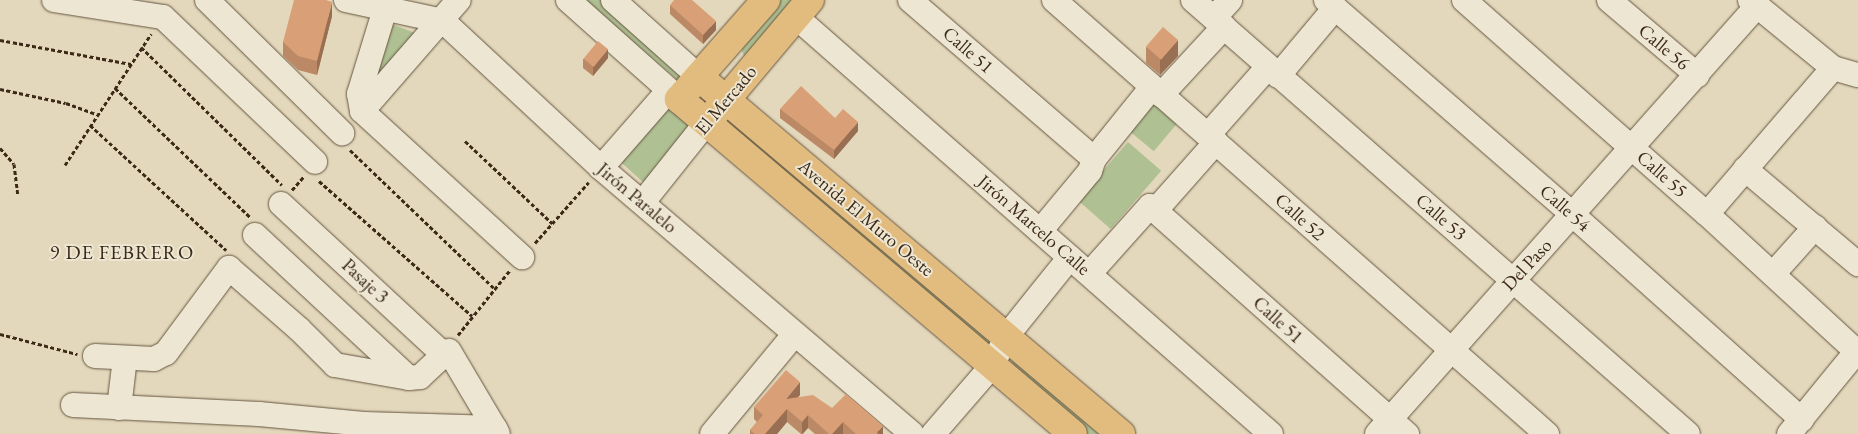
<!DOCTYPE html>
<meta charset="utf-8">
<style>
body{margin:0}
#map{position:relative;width:1858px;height:434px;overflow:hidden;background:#e3d8bb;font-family:"EB Garamond",serif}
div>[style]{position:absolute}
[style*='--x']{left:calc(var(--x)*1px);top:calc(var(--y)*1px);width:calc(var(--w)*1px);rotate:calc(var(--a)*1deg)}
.green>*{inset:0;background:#afc093;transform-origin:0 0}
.path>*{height:3px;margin-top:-1.5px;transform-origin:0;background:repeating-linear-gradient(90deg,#3c2918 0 4px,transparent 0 6.5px)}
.roads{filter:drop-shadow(0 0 1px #665541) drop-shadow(0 0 1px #665541)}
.minor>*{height:24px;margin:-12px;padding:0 12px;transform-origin:12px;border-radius:12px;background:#ede6d3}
.major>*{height:28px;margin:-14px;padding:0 14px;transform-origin:14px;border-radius:14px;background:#e2bc7e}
.wall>*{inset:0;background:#bb8965}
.shaded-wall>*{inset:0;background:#986f53}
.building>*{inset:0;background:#d99f76;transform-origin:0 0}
span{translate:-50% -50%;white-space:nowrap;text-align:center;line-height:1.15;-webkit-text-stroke:4px #ede6d3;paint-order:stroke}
.street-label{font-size:19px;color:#3c2918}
.neighbourhood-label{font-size:20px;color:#3c2918;letter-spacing:1px}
</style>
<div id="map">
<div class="green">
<div style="clip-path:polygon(585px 0,604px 0,688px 72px,680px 82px)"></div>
<div style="clip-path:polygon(772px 0,795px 0,744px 56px,740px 46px)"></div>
<div style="clip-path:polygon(389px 23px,423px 36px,368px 94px)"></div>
<div style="left:1152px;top:99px;width:35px;height:39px;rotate:40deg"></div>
<div style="left:667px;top:104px;width:38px;height:74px;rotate:42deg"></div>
<div style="left:735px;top:116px;width:340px;height:13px;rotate:40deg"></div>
<div style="left:1128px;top:142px;width:44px;height:77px;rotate:41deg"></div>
<div style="clip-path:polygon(1016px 357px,1105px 434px,1086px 434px,1008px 366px)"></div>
</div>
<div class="path">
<div style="--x:0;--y:40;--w:133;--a:10.4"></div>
<div style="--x:141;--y:47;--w:197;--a:44.4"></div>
<div style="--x:115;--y:88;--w:187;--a:43.7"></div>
<div style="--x:0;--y:89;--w:67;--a:12"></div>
<div style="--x:66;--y:103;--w:33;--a:20"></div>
<div style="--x:90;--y:125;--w:185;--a:42.6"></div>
<div style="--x:465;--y:141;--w:120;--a:43.3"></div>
<div style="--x:0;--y:148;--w:21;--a:49"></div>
<div style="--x:14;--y:164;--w:32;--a:83"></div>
<div style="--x:350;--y:150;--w:199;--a:43.8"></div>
<div style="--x:65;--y:165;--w:157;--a:-56.7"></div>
<div style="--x:319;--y:181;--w:204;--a:41.4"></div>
<div style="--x:292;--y:190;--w:18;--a:-49"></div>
<div style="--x:535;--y:243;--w:81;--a:-48.5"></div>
<div style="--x:0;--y:334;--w:80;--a:14.6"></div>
<div style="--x:458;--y:335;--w:83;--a:-51.3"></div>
</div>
<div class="roads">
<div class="minor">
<div style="--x:54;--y:0;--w:110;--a:8.9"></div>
<div style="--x:163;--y:17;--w:210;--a:43.6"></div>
<div style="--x:207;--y:0;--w:190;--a:44.6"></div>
<div style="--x:346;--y:0;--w:99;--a:12.2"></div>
<div style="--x:443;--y:21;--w:216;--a:42.9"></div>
<div style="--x:601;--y:168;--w:409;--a:40.5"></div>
<div style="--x:568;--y:0;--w:149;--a:41.7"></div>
<div style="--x:613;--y:0;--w:115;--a:41.8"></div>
<div style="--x:910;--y:0;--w:243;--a:40.8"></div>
<div style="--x:1054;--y:0;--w:657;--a:41.36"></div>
<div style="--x:1193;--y:0;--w:658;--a:41.24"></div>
<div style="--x:1326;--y:0;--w:327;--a:41"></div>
<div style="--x:1573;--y:215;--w:307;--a:41.8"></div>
<div style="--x:1464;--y:0;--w:324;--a:41.4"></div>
<div style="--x:1707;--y:214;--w:205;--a:42.6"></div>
<div style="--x:1609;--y:0;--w:116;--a:40.4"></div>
<div style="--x:1750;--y:0;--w:107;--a:39.3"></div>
<div style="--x:1833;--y:68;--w:26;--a:16"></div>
<div style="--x:385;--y:9;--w:89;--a:107"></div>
<div style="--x:359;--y:94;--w:17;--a:80"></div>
<div style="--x:362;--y:111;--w:217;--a:42.4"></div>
<div style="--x:796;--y:17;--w:632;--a:41.28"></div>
<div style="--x:1214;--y:18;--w:24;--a:-48"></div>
<div style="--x:1278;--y:76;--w:89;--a:-50"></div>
<div style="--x:1161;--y:95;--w:93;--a:-47.2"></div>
<div style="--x:362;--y:111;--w:147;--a:-48.9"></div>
<div style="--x:1208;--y:135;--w:89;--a:-48.6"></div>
<div style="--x:601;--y:168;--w:103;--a:-48.9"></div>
<div style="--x:1745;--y:169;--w:148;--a:40.1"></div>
<div style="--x:643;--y:202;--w:101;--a:-51.4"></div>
<div style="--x:281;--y:204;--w:222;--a:42.8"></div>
<div style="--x:444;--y:355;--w:6;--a:-39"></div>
<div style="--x:449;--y:351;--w:96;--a:59.4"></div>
<div style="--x:1155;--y:211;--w:92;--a:-48.5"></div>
<div style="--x:1707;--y:214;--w:193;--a:-49.2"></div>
<div style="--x:1040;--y:231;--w:78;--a:-50.2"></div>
<div style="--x:1090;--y:171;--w:13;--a:-72"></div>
<div style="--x:1094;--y:159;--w:92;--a:-51.1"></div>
<div style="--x:255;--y:235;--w:210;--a:42.9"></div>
<div style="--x:1090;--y:273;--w:90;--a:-48.2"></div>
<div style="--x:1150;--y:206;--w:344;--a:41.6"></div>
<div style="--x:1773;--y:274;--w:63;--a:-48.2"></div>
<div style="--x:95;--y:356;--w:59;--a:2.9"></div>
<div style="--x:154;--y:359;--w:13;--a:-27"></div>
<div style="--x:166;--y:353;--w:106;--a:-53.5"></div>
<div style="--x:229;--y:268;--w:93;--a:41.1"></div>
<div style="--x:299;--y:329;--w:51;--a:45"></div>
<div style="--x:335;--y:365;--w:75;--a:10"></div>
<div style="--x:409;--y:378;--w:11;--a:-5"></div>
<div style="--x:420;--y:377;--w:33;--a:-43"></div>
<div style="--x:73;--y:405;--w:186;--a:2.8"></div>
<div style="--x:259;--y:414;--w:105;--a:5.4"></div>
<div style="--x:364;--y:424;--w:131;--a:1.7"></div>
<div style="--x:119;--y:408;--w:50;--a:-83.2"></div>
<div style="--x:712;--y:434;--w:129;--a:-50.4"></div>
<div style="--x:933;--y:434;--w:90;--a:-49.1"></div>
<div style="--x:992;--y:366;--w:32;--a:-64"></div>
<div style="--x:1006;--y:337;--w:102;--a:-51.3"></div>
<div style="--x:1377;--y:434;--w:572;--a:-48.4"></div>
<div style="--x:1789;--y:434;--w:107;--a:-50.7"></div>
</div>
<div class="major">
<div style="--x:766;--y:0;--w:132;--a:131.3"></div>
<div style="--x:679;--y:99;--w:517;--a:40.37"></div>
<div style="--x:699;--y:77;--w:553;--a:40.23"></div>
<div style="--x:714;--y:114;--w:149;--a:-49.9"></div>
</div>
</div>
<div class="wall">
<div style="clip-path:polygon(670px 5px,716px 30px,703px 44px,670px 14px)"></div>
<div style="clip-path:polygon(332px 16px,317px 75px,298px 70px,283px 56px,283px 42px)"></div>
<div style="clip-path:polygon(1146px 47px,1178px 56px,1160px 75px,1146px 63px)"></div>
<div style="clip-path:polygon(608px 58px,593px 76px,583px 68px,583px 59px)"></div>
<div style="clip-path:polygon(780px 109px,835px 118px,858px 131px,834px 159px,780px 118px)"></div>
<div style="clip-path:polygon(800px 395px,798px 397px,832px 408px,883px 434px,815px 434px,808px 428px,803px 434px,801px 434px,787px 422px,777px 434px,750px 434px,750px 430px,757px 422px,754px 419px,754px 407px)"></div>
</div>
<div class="shaded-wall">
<div style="clip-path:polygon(332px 2px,332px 16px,317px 75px,317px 61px)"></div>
<div style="clip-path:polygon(716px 21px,716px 30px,703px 44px,703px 35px)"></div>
<div style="clip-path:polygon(1178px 40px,1178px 56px,1160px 75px,1160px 59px)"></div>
<div style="clip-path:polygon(608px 49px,608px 58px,593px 76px,593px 67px)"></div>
<div style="clip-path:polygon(858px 122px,858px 131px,834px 159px,834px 150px)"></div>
<div style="clip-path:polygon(800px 382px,800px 395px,787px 409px,787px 422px,777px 434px,765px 434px,786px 399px)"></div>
<div style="clip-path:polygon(808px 415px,808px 428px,802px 434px,802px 422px)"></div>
<div style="clip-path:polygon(843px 422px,843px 434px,832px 434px)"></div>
<div style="clip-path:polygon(883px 426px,883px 434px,877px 434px,877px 432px)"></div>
</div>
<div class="building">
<div style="clip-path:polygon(294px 0,326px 0,332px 2px,317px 61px,298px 56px,283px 42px)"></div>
<div style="clip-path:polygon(674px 0,692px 0,716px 21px,703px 35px,670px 5px)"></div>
<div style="left:1163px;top:27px;width:20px;height:26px;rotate:41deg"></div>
<div style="left:598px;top:41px;width:13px;height:23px;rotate:39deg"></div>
<div style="clip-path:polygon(801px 86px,835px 118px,843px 109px,858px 122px,834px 150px,780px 109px)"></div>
<div style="clip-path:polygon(786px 370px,800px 382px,786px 399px,813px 395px,832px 408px,846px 394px,883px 426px,877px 432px,878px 434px,856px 434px,843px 422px,832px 434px,829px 434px,808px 415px,802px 422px,787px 409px,765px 434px,755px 434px,750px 430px,763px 415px,754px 407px)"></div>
</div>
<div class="street-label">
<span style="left:1664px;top:47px;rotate:40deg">Calle 56</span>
<span style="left:968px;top:50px;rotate:41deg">Calle 51</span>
<span style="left:726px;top:100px;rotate:-50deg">El Mercado</span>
<span style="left:1662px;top:174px;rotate:41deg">Calle 55</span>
<span style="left:637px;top:198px;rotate:40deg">Jirón Paralelo</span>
<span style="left:1565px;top:208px;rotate:41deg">Calle 54</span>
<span style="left:1300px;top:217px;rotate:42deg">Calle 52</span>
<span style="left:1441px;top:217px;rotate:41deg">Calle 53</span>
<span style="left:866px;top:218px;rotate:40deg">Avenida El Muro Oeste</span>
<span style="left:1034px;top:225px;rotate:41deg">Jirón Marcelo Calle</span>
<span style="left:1527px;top:265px;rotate:-47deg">Del Paso</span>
<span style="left:365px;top:281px;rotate:43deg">Pasaje 3</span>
<span style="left:1278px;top:320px;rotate:42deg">Calle 51</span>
</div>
<div class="neighbourhood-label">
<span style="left:122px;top:252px">9 DE FEBRERO</span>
</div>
</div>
